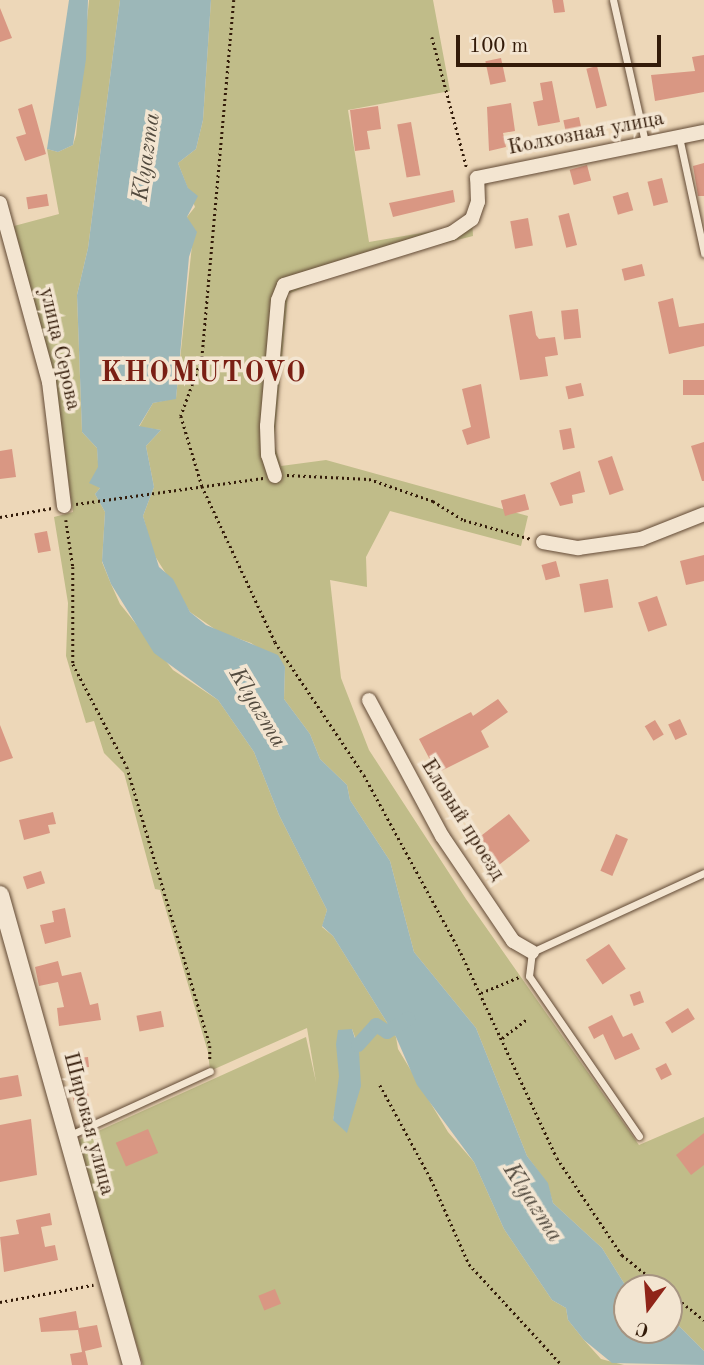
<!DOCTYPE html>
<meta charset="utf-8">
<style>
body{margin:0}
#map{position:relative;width:704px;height:1365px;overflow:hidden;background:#edd7b8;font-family:"Old Standard TT",serif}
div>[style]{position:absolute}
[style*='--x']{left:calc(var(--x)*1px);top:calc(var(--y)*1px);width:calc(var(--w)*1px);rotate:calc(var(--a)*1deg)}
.green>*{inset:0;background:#c0bc89}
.water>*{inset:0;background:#9cb7b8}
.canal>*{height:14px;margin:-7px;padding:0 7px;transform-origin:7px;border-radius:7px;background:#9cb7b8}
.building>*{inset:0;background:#d99783;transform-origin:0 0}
.path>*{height:2.5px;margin-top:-1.25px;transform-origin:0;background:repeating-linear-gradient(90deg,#331b09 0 2px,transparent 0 5.5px)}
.roads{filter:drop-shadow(0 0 2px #624a35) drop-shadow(0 0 2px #624a35)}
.service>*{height:7px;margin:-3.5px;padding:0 3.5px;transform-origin:3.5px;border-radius:3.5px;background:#f3e5d1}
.minor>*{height:14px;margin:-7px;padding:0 7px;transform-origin:7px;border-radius:7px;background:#f3e5d1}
.tertiary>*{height:18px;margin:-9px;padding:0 9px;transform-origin:9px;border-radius:9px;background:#f3e5d1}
span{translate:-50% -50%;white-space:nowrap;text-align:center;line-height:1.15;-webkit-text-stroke:7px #f3e5d1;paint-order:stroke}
.street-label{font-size:21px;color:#331b09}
.water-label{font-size:23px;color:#524a3e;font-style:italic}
.district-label{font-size:28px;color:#7a1f14;font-weight:700;letter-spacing:2px}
.north{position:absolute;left:613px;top:1274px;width:70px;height:70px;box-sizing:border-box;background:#f3e5d1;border:2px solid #a69481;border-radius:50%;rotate:196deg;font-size:19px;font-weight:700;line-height:28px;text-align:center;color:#331b09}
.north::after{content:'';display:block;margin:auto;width:24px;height:32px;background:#8f2418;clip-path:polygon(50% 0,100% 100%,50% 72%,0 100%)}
.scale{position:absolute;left:456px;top:35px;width:205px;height:32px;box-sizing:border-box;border:4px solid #331b09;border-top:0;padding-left:9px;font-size:21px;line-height:24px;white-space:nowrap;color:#331b09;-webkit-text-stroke:5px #f3e5d1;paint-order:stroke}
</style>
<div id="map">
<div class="green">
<div style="clip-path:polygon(evenodd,89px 0,120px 0,88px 248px,77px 295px,82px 432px,97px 448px,100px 488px,95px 494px,105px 512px,102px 562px,111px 584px,120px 604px,173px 670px,218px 700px,254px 752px,279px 815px,327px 910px,322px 927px,333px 936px,396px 1037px,398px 1049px,448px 1132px,474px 1162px,504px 1229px,552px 1300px,566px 1308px,568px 1320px,584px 1340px,601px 1359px,624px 1365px,143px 1365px,74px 1142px,306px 1037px,316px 1082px,307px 1028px,210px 1071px,208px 1052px,160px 890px,155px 889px,124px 773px,104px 753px,94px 721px,86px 723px,66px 656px,68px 603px,54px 517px,73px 512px,54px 378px,14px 226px,59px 214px,47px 149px,58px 152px,73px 145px,76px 135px,89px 0,352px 1029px,358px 1045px,356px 1103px,333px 1120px,352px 1029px)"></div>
<div style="clip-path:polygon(211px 0,433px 0,450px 91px,348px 110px,369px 242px,445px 229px,472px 219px,473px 236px,358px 265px,288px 294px,274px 443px,281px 466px,326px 460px,528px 516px,521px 546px,390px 511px,366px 557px,367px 587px,330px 580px,341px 678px,369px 750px,466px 899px,639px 1145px,704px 1117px,704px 1351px,669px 1316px,669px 1288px,627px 1288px,602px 1248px,553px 1203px,547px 1183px,527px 1156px,476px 1028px,414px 952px,390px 861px,350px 800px,347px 785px,320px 759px,310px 734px,284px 699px,285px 667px,251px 643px,219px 632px,190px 612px,153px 553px,143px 516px,154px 487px,146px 446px,161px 430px,139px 427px,153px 403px,176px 398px,192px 245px,187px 217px,195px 207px,178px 163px,196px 149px,203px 120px)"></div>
</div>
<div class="water">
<div style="clip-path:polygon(69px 0,88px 0,86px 59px,73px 145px,58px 152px,47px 149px)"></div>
<div style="clip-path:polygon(120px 0,211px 0,203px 120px,196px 149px,178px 163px,188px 188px,198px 196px,187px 217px,197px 232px,189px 257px,176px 399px,153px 403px,139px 426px,161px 430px,146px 446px,154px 487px,143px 516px,159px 567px,173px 579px,190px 612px,206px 625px,278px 655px,285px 667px,284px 699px,310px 734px,320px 759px,347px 785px,350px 800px,390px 861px,414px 952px,476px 1028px,527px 1156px,548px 1183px,553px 1203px,602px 1248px,627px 1288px,627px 1330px,669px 1330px,669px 1316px,704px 1351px,704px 1365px,612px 1363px,584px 1340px,568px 1320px,566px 1308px,552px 1300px,504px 1229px,474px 1162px,417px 1085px,396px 1037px,333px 936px,322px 926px,327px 910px,279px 815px,254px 752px,218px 700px,154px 653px,111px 584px,102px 561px,105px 512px,95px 494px,100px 488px,89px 483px,98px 467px,97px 448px,82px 432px,77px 295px,88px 248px)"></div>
<div style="clip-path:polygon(352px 1029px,359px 1051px,361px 1086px,347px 1133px,333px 1120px,339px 1076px,336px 1044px,338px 1030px)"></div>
</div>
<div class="canal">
<div style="--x:358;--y:1045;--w:27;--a:-48"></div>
<div style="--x:376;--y:1025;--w:13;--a:32"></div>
<div style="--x:387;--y:1032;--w:25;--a:-32"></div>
</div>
<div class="building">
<div style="clip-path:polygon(552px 0,563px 0,565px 12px,554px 13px)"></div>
<div style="clip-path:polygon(0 8px,12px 38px,0 42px)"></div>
<div style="clip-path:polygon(704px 55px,704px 92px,655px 101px,651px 75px,695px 71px,692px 57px)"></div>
<div style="left:501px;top:58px;width:24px;height:16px;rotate:78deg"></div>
<div style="left:597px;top:66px;width:41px;height:11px;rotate:76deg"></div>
<div style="clip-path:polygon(552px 81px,560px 122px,538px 126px,533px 102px,543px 100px,540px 83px)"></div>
<div style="clip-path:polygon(511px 103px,515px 131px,503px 133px,506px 147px,489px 151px,487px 107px)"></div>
<div style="clip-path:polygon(32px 104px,46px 154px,25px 161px,16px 137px,26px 134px,18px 109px)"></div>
<div style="clip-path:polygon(378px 106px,381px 129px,367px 131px,370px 149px,355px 151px,350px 110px)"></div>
<div style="left:579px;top:117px;width:14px;height:16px;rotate:78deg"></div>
<div style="left:411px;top:122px;width:54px;height:14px;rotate:80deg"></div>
<div style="clip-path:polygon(704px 163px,704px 196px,698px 196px,693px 166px)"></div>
<div style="left:587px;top:165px;width:16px;height:18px;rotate:75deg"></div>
<div style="left:662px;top:178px;width:25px;height:15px;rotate:76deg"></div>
<div style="clip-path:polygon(453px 190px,455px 202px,393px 217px,389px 203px)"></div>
<div style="left:628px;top:192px;width:19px;height:16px;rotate:74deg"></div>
<div style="left:47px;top:194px;width:12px;height:21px;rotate:81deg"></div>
<div style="left:569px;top:213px;width:33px;height:11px;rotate:76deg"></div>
<div style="left:528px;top:218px;width:28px;height:18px;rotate:80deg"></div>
<div style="left:642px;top:264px;width:12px;height:21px;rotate:76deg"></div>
<div style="clip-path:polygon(673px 298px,679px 327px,704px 323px,704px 346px,669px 354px,658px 302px)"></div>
<div style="left:578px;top:309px;width:29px;height:17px;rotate:84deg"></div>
<div style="clip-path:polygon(532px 311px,536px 335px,539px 339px,555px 337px,558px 355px,545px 357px,548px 376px,520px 380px,509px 315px)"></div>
<div style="left:704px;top:380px;width:15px;height:21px;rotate:90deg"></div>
<div style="left:581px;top:383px;width:13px;height:16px;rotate:77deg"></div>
<div style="clip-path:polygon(481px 384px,490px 438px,467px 445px,462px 430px,471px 427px,462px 389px)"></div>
<div style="left:571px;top:428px;width:20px;height:12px;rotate:79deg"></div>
<div style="clip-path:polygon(704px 442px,704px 481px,702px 481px,691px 446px)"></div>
<div style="clip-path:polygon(12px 449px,16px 477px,0 479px,0 451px)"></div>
<div style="left:612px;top:456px;width:36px;height:15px;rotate:71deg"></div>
<div style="clip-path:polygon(580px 471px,585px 492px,572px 495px,573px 503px,560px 506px,550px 483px)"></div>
<div style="left:525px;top:494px;width:16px;height:25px;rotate:75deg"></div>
<div style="left:47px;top:531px;width:20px;height:13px;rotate:79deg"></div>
<div style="clip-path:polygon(704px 555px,704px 581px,686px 585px,680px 561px)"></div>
<div style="left:556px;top:561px;width:16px;height:15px;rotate:75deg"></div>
<div style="left:608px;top:579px;width:29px;height:29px;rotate:80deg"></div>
<div style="left:657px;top:596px;width:31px;height:20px;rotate:71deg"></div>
<div style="clip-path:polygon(498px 699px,508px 712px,481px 731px,489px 747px,437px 773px,419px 739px,471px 712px,473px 716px)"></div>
<div style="left:680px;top:719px;width:17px;height:13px;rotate:65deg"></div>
<div style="left:655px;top:720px;width:17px;height:12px;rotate:59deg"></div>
<div style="clip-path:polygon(0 725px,13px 758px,0 762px)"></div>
<div style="clip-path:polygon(53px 812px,56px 824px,48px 825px,50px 833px,24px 840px,19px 820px)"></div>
<div style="left:509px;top:814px;width:34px;height:39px;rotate:52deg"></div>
<div style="left:616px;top:834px;width:13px;height:40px;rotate:23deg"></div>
<div style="left:41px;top:871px;width:13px;height:19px;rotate:72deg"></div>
<div style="clip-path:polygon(65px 908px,71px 937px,45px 944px,40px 925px,54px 922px,52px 911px)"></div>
<div style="left:609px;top:944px;width:30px;height:28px;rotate:56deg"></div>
<div style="clip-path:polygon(58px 961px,62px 976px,81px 972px,90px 1005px,98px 1003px,101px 1020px,59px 1026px,57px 1008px,64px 1007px,58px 982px,39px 986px,35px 967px)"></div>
<div style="left:640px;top:991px;width:12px;height:11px;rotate:70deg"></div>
<div style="left:688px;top:1008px;width:13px;height:27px;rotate:58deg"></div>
<div style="left:161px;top:1011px;width:16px;height:25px;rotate:79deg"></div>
<div style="clip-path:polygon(612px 1015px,623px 1037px,632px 1033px,640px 1049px,615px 1060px,603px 1034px,594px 1039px,588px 1027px)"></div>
<div style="left:88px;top:1057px;width:10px;height:15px;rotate:84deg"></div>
<div style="left:666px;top:1063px;width:13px;height:12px;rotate:63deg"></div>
<div style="clip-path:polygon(18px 1075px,22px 1096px,0 1100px,0 1078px)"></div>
<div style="left:87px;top:1088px;width:14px;height:16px;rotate:78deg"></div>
<div style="clip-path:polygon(31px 1119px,37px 1175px,0 1182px,0 1125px)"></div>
<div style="left:148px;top:1129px;width:26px;height:35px;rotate:67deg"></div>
<div style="clip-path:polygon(704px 1133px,704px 1165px,691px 1175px,676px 1155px)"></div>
<div style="clip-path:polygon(50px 1213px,52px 1225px,41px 1227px,45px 1247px,55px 1245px,58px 1260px,4px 1272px,0 1237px,19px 1234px,16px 1220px)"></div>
<div style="left:275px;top:1289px;width:16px;height:18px;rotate:68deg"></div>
<div style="clip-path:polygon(76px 1311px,79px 1328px,97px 1325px,102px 1347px,85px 1351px,88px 1365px,72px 1365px,70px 1354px,82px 1352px,78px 1330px,41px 1332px,39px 1318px)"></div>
</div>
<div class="path">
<div style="--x:234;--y:0;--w:359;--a:95.1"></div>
<div style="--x:202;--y:358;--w:62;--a:109.9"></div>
<div style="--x:181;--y:416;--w:73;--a:73.3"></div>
<div style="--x:202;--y:486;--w:172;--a:64.9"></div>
<div style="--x:275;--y:642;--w:160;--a:56.2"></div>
<div style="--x:364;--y:775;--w:203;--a:61.4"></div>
<div style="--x:461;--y:953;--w:226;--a:64.9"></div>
<div style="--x:557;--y:1158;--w:117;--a:56.2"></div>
<div style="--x:622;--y:1255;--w:53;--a:38.8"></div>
<div style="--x:432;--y:37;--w:137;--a:75.1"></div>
<div style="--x:287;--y:475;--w:82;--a:2.8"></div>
<div style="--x:369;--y:479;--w:68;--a:19"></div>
<div style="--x:433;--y:501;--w:36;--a:32"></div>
<div style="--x:464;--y:520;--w:70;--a:15.8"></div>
<div style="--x:76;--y:504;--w:189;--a:-7.9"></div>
<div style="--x:0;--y:517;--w:53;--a:-9.8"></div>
<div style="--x:66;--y:520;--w:48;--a:81.5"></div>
<div style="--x:73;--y:567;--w:97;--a:90"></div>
<div style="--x:73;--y:664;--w:116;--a:62.3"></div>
<div style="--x:127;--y:767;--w:291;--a:73.4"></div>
<div style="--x:210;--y:1046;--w:16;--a:90"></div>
<div style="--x:481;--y:993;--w:41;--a:-22.8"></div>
<div style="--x:502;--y:1038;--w:31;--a:-37"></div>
<div style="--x:380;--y:1085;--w:107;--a:61.5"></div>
<div style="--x:431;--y:1179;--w:93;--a:65.9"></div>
<div style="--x:469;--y:1264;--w:137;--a:47.4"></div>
<div style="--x:669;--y:1292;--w:45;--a:38.7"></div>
<div style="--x:0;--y:1302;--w:95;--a:-10.4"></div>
</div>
<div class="roads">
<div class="service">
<div style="--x:613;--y:0;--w:146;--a:77.3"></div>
<div style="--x:679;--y:137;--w:119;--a:77.8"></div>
<div style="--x:68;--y:1136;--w:156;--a:-24.6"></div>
<div style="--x:639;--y:1136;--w:194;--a:-124.5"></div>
<div style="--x:529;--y:976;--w:24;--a:-83"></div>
<div style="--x:532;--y:952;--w:189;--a:-24.7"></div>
</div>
<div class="minor">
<div style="--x:0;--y:203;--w:186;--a:74.7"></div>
<div style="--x:49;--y:382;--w:125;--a:83.1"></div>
<div style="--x:275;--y:476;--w:22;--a:-108"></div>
<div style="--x:268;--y:455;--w:29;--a:-92"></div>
<div style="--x:267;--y:426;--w:126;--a:-85"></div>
<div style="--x:278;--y:300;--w:16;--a:-68"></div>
<div style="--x:284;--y:285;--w:176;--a:-17.2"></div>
<div style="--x:452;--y:233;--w:24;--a:-35"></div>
<div style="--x:472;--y:219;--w:18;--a:-71"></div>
<div style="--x:478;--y:202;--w:24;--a:-92"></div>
<div style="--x:477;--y:178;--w:232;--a:-11.5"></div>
<div style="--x:543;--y:542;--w:36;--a:10"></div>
<div style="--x:578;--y:548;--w:64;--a:-8.1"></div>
<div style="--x:641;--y:539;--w:68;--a:-21.6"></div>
<div style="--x:369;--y:700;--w:154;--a:61.8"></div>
<div style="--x:442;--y:836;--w:127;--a:55.9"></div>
<div style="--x:513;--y:941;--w:22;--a:30"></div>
</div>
<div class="tertiary">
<div style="--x:0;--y:895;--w:488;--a:74.3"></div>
</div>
</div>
<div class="street-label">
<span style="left:586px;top:134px;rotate:-11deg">Колхозная улица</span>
<span style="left:59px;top:349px;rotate:77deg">улица Серова</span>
<span style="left:462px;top:820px;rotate:58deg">Еловый проезд</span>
<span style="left:88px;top:1124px;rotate:75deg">Широкая улица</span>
</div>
<div class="water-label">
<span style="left:147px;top:157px;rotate:-82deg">Klyazma</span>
<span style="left:257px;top:708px;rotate:59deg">Klyazma</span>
<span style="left:532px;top:1203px;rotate:57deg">Klyazma</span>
</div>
<div class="district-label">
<span style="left:204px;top:374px">KHOMUTOVO</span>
</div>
<div class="north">С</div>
<div class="scale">100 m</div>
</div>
